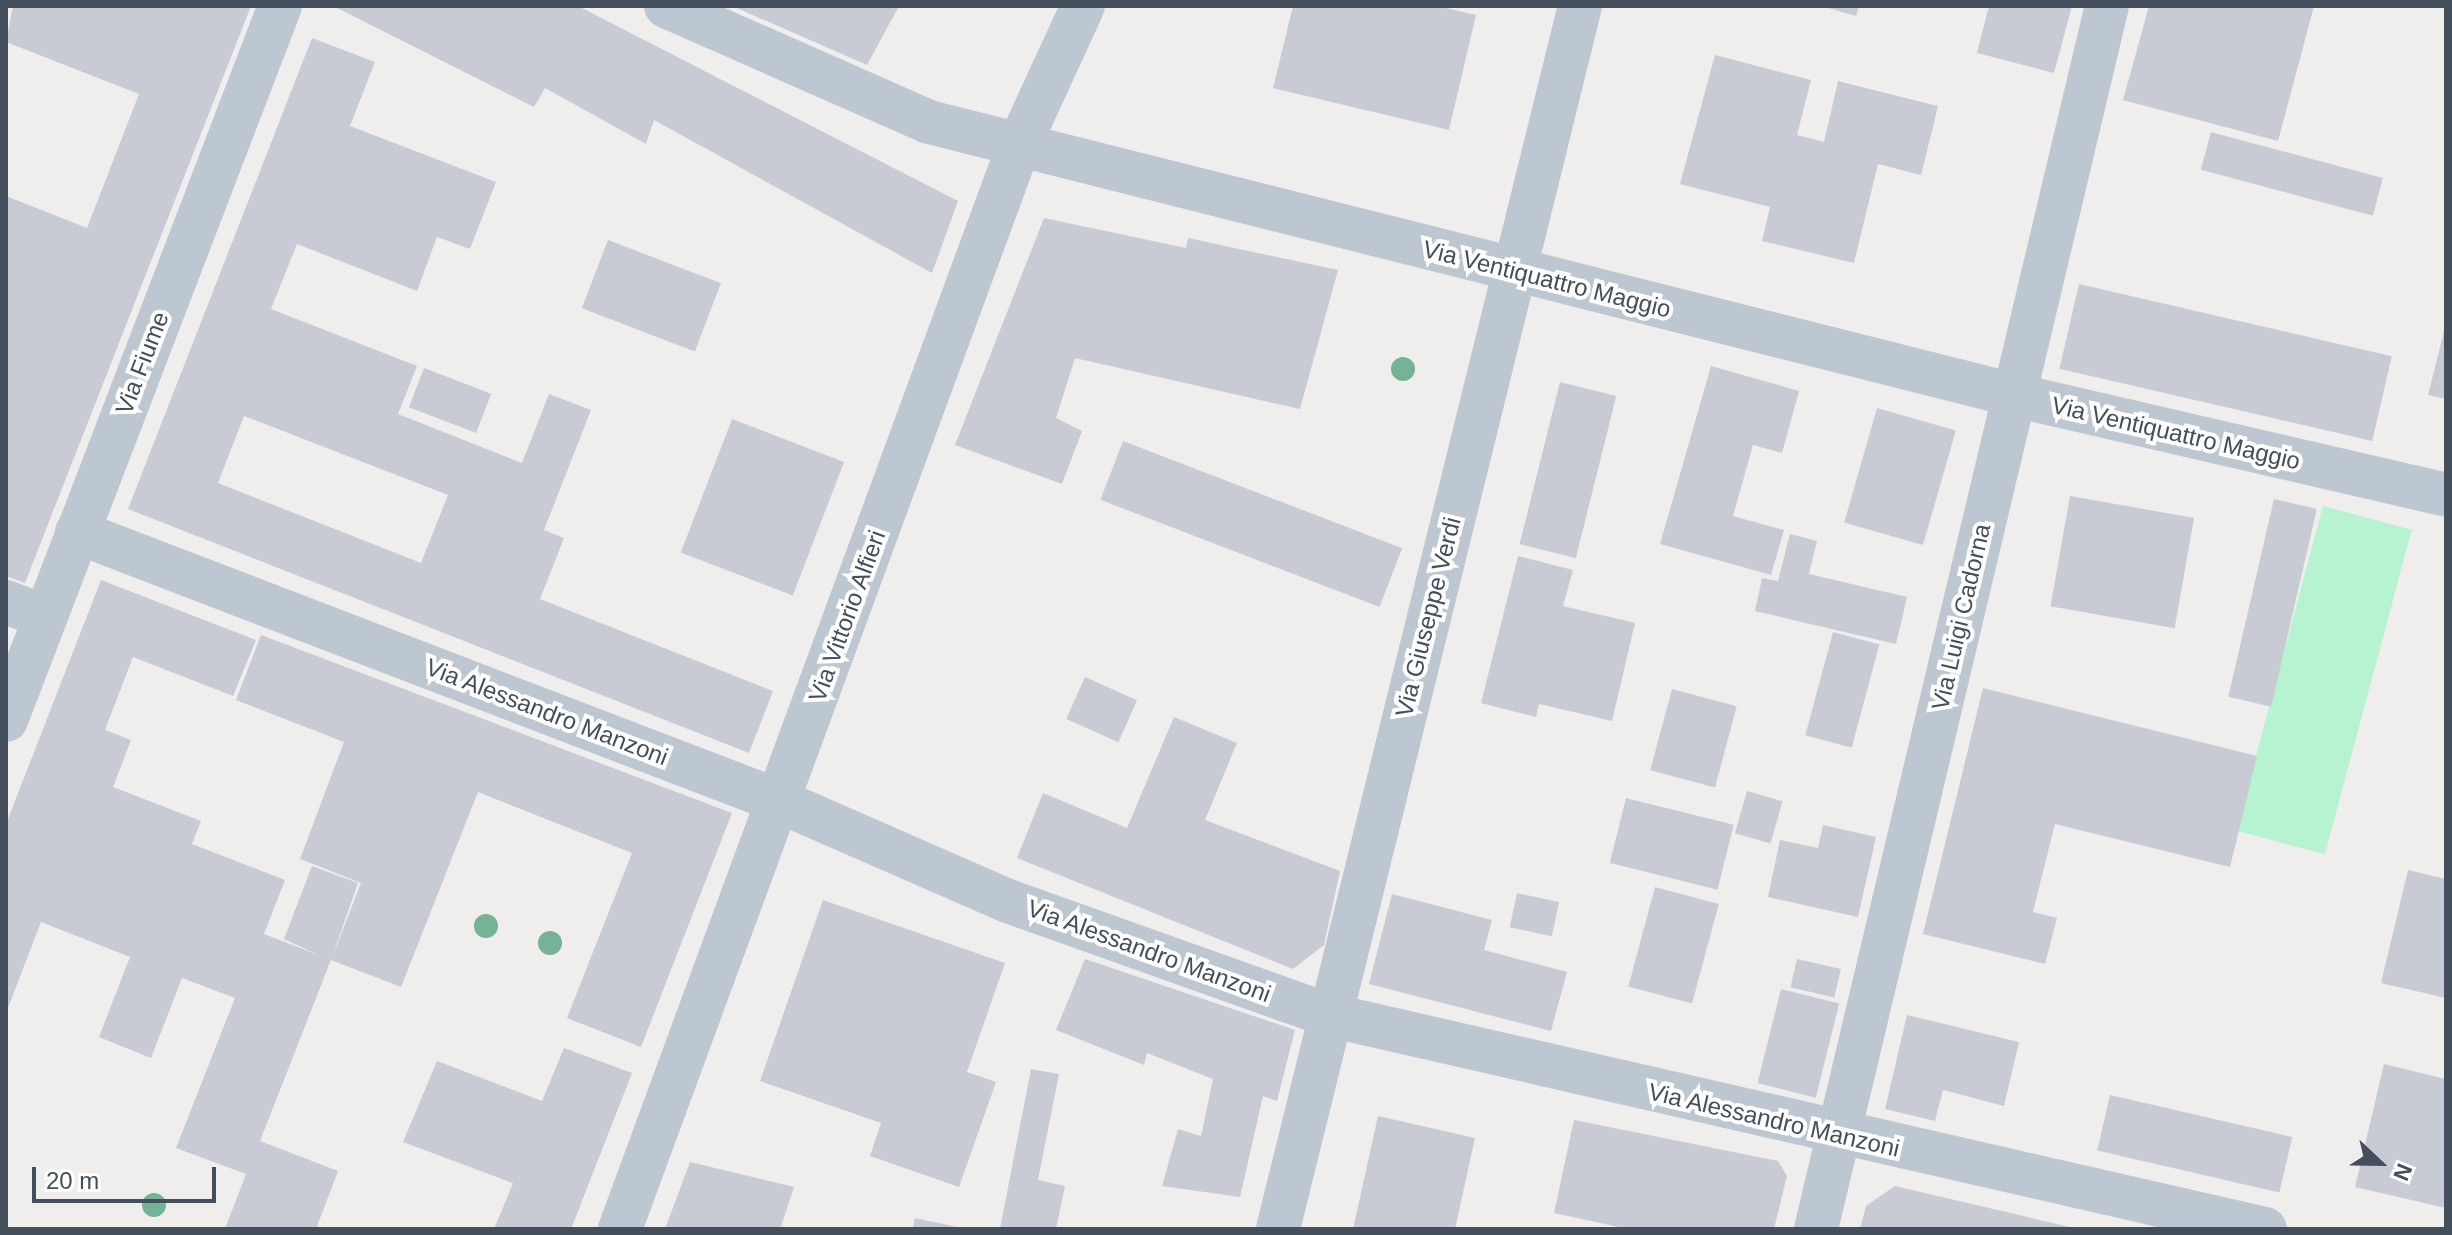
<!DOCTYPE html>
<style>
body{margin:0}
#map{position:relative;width:2452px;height:1235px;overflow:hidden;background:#f0eded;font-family:Helvetica,sans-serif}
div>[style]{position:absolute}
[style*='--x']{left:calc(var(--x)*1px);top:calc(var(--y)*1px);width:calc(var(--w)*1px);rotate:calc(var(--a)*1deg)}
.green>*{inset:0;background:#b6f3d1;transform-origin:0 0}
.building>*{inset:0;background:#c8cbd3;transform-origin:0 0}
.minor>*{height:44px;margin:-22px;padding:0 22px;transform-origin:22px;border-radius:22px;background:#bcc7d1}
.trees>*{width:24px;height:24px;margin:-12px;border-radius:50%;background:#74b396}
span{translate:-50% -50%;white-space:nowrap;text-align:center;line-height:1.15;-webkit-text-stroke:8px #fff;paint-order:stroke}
.street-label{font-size:24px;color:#434f5c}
.frame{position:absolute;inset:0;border:8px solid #434f5c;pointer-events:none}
.north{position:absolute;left:2340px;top:1123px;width:80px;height:80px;-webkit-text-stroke:6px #fff;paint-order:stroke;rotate:112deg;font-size:22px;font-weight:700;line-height:32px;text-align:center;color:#434f5c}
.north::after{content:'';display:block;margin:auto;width:28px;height:36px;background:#434f5c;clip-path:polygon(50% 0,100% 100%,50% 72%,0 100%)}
.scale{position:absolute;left:32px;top:1167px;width:184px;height:36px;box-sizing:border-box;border:4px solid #434f5c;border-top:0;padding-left:10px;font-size:24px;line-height:28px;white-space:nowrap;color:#434f5c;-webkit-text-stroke:6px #fff;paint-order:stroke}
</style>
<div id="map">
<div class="green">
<div style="left:2323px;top:506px;width:92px;height:336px;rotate:15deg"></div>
</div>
<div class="building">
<div style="clip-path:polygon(13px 6px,251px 6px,25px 583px,6px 576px,6px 196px,87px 228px,139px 94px,6px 42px)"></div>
<div style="clip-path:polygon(333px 6px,578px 6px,958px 201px,932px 273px,654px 120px,646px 144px,545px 88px,534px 107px)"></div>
<div style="clip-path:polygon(732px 6px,899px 6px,867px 65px)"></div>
<div style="clip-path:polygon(1293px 6px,1437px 6px,1476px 15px,1449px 130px,1273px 88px)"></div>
<div style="clip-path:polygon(1821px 6px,1859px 6px,1856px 16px)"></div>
<div style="clip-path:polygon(1989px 6px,2072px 6px,2054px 73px,1977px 53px)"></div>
<div style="clip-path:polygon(2149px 6px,2314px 6px,2278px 141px,2123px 100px)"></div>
<div style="clip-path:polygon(evenodd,312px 38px,375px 62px,350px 126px,496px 182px,470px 249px,437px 237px,417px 291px,297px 244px,271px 309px,417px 366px,398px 414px,522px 463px,549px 394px,591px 410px,544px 530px,564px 538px,540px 599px,773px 691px,749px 753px,128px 509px,312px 38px,244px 416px,448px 495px,421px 563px,218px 483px,244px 416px)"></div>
<div style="clip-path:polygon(1715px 55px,1811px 80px,1797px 135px,1824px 142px,1838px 81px,1938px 106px,1921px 175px,1878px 164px,1854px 263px,1762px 241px,1770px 207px,1680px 184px)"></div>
<div style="left:2211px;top:132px;width:178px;height:39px;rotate:15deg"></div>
<div style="clip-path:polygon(1044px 218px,1186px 248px,1188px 238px,1338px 270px,1300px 409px,1075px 358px,1056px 418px,1082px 431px,1062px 484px,955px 445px)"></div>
<div style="left:608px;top:240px;width:121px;height:73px;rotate:21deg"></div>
<div style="left:2079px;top:284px;width:321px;height:87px;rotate:13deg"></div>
<div style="clip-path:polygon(2445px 327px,2446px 327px,2446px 399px,2428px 395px)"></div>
<div style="clip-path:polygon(1711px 366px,1799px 391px,1782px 453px,1753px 445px,1733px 516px,1784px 530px,1771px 575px,1660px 544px)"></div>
<div style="left:424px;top:368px;width:72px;height:42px;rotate:21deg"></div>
<div style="left:1560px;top:382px;width:58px;height:167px;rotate:14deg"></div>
<div style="left:1877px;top:408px;width:82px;height:119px;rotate:16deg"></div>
<div style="left:732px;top:419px;width:120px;height:143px;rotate:21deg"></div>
<div style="left:1123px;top:441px;width:299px;height:63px;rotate:21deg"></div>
<div style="left:2070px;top:496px;width:126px;height:112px;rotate:10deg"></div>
<div style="left:2274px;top:499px;width:44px;height:203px;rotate:13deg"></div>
<div style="clip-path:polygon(1790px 534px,1817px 541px,1809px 574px,1907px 597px,1896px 644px,1755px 611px,1762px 578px,1778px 581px)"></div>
<div style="clip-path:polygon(1518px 556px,1573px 570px,1563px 606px,1635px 623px,1612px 721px,1539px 704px,1536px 717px,1481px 703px)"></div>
<div style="clip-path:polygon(101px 580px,256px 640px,233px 696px,133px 657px,105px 730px,131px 740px,113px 787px,201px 821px,192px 844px,285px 880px,264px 934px,321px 956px,284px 939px,312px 866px,358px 883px,331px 960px,361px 883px,300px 859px,344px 742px,236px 700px,261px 635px,732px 813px,641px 1047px,567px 1018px,632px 853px,478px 792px,401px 987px,331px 960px,260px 1141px,338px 1171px,316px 1229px,225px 1229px,246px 1174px,176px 1148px,235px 998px,182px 978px,151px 1058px,99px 1037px,130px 957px,41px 922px,6px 1013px,6px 824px)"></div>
<div style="left:1833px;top:632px;width:48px;height:107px;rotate:15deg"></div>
<div style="left:1085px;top:677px;width:57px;height:46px;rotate:24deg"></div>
<div style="clip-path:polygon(1983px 688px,2257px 756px,2230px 867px,2055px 824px,2033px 912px,2057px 918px,2045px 964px,1923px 934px)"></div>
<div style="left:1672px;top:689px;width:67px;height:84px;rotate:15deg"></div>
<div style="clip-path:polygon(1174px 717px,1237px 743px,1205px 820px,1340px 871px,1324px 945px,1293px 969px,1017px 858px,1043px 793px,1127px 828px)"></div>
<div style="left:1747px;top:791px;width:37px;height:44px;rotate:16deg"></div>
<div style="left:1626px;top:798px;width:111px;height:67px;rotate:14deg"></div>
<div style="clip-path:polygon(1823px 825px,1876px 837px,1858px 917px,1768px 897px,1780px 840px,1818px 848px)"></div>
<div style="clip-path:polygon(2408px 870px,2446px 879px,2446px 998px,2381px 983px)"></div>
<div style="left:1655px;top:887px;width:66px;height:103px;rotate:15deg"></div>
<div style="left:1517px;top:893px;width:43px;height:35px;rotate:12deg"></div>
<div style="clip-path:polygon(1392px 894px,1492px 920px,1484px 950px,1567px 972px,1551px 1031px,1369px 984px)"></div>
<div style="clip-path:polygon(823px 900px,1005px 963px,967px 1072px,996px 1082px,959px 1187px,870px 1156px,881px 1123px,760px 1081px)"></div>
<div style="clip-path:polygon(1085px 959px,1295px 1030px,1277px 1101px,1263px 1096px,1240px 1197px,1162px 1186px,1178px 1129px,1201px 1136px,1213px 1079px,1147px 1053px,1144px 1065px,1056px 1030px)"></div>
<div style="left:1797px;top:959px;width:45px;height:29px;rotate:13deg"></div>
<div style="left:1781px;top:989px;width:60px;height:97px;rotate:14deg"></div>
<div style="clip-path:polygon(1907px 1015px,2019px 1042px,2004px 1106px,1943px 1090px,1935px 1121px,1885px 1109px)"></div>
<div style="clip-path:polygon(564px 1048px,632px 1073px,571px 1229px,494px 1229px,513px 1183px,403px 1142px,437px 1061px,542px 1101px)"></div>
<div style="clip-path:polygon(2384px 1064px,2446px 1079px,2446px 1208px,2355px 1187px)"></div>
<div style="clip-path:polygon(1031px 1069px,1059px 1074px,1038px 1180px,1065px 1186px,1056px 1229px,1000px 1229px)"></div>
<div style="left:2110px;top:1095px;width:187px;height:57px;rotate:13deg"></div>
<div style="clip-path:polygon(1378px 1116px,1475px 1138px,1455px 1229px,1353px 1229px)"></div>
<div style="clip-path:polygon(1574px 1120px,1778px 1161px,1787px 1176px,1774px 1229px,1628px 1229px,1554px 1213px)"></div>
<div style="clip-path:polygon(690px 1162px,794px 1187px,780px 1229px,665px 1229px)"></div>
<div style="clip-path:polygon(1895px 1186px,2074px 1228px,2074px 1229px,1860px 1229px,1866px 1206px)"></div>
<div style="clip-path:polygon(915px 1218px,962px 1228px,962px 1229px,913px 1229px)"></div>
</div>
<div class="minor">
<div style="--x:666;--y:6;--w:287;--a:23.8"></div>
<div style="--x:929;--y:122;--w:1119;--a:14.12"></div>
<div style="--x:2014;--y:395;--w:443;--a:13"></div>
<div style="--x:77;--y:532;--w:752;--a:20.97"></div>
<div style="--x:779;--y:801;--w:250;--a:23.6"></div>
<div style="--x:1008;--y:901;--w:341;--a:19.6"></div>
<div style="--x:1329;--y:1015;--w:960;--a:12.88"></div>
<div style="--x:6;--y:602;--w:42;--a:21"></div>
<div style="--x:6;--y:720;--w:765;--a:-69.01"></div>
<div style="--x:620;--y:1229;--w:1155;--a:-69.79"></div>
<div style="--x:1019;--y:145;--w:153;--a:-65.3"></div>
<div style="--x:1278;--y:1229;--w:1260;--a:-76.13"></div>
<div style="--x:1816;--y:1229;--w:1257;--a:-76.62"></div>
</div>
<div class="trees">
<div style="left:1403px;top:369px"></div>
<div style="left:486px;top:926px"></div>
<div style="left:550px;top:943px"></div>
<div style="left:154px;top:1205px"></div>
</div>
<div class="street-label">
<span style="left:1547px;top:279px;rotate:14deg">Via Ventiquattro Maggio</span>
<span style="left:142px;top:363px;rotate:-69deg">Via Fiume</span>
<span style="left:2176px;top:433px;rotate:13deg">Via Ventiquattro Maggio</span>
<span style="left:847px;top:616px;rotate:-70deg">Via Vittorio Alfieri</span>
<span style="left:1428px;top:617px;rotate:-76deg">Via Giuseppe Verdi</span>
<span style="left:1961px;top:617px;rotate:-77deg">Via Luigi Cadorna</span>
<span style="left:547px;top:712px;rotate:21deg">Via Alessandro Manzoni</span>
<span style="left:1149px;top:951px;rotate:20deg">Via Alessandro Manzoni</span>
<span style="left:1774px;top:1120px;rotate:13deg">Via Alessandro Manzoni</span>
</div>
<div class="frame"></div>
<div class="north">N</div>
<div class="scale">20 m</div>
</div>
